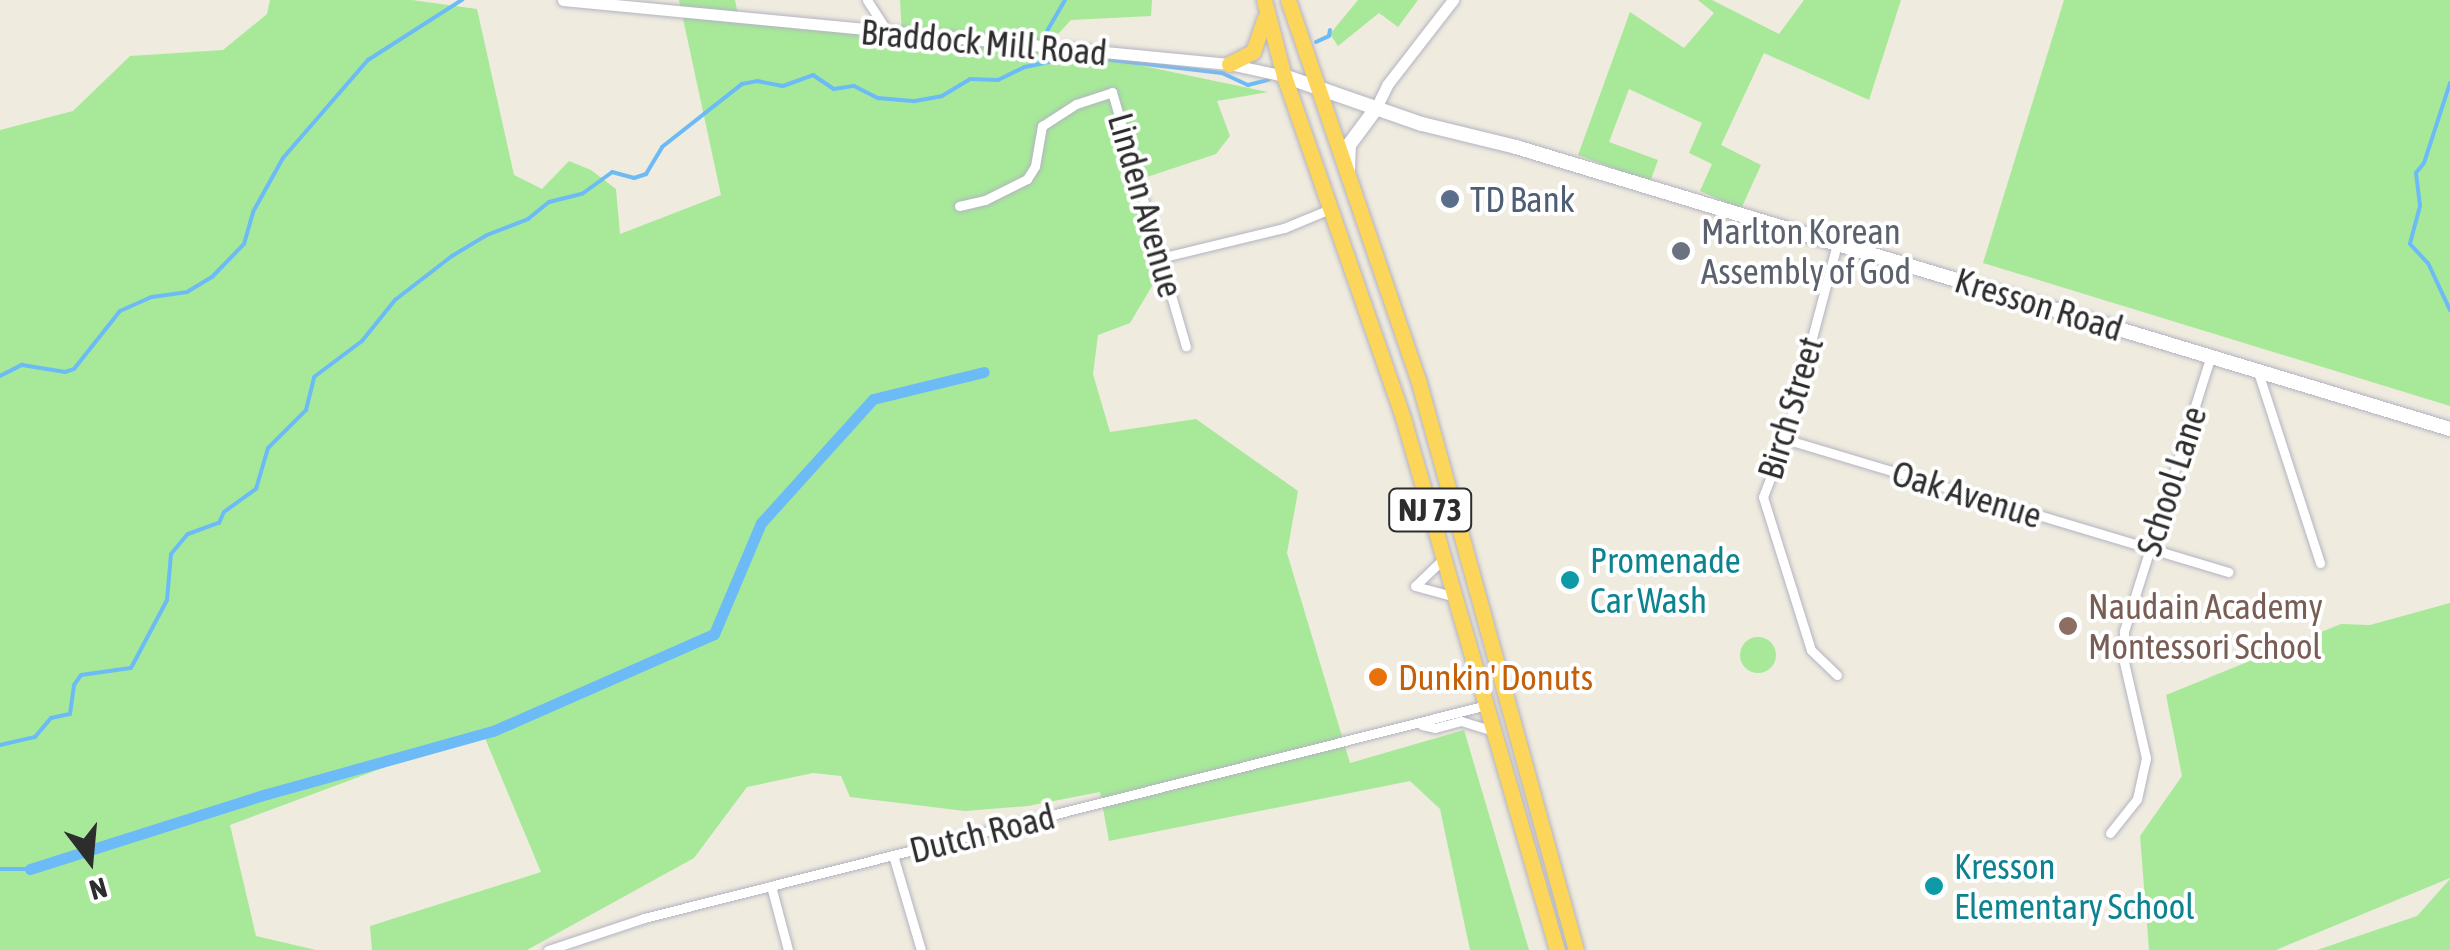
<!DOCTYPE html>
<style>
body{margin:0}
#map{position:relative;width:2450px;height:950px;overflow:hidden;background:#efebdf;font-family:"Asap Condensed",sans-serif}
div>[style]{position:absolute}
[style*='--x']{left:calc(var(--x)*1px);top:calc(var(--y)*1px);width:calc(var(--w)*1px);rotate:calc(var(--a)*1deg)}
.green>*{inset:0;background:#a7e999}
.round{border-radius:50%}
.stream>*{height:4px;margin:-2px;padding:0 2px;transform-origin:2px;border-radius:2px;background:#6cbbf7}
.canal>*{height:11px;margin:-5.5px;padding:0 5.5px;transform-origin:5.5px;border-radius:5.5px;background:#6cbbf7}
.roads{filter:drop-shadow(0 0 2px #b3b3c1) drop-shadow(0 0 2px #b3b3c1)}
.minor>*{height:9px;margin:-4.5px;padding:0 4.5px;transform-origin:4.5px;border-radius:4.5px;background:#fff}
.tertiary>*{height:11px;margin:-5.5px;padding:0 5.5px;transform-origin:5.5px;border-radius:5.5px;background:#fff}
.secondary>*{height:14px;margin:-7px;padding:0 7px;transform-origin:7px;border-radius:7px;background:#fff}
.trunk>*{height:15px;margin:-7.5px;padding:0 7.5px;transform-origin:7.5px;border-radius:7.5px;background:#fcd65a}
.dots>*{width:28px;height:28px;translate:-50% -50%;box-sizing:border-box;border:5px solid #fff;border-radius:50%}
span{translate:-50% -50%;white-space:nowrap;text-align:center;line-height:1.15;-webkit-text-stroke:8px #fff;paint-order:stroke}
.shield-label span{padding:2px 8px;background:#fff;border:2px solid;border-radius:8px;-webkit-text-stroke-width:0}
.shield-label{font-size:32px;color:#2d2d2d;font-weight:700}
.street-label{font-size:35px;color:#2d2d2d}
.service-label{font-size:35px;color:#4e5e75}
.left{translate:0 -50%;text-align:left}
.worship-label{font-size:35px;color:#5b616d}
.culture-label{font-size:35px;color:#0d838f}
.education-label{font-size:35px;color:#785e54}
.food-label{font-size:35px;color:#c56008}
.north{position:absolute;left:40px;top:810px;width:100px;height:100px;-webkit-text-stroke:8px #fff;paint-order:stroke;rotate:164deg;font-size:28px;font-weight:700;line-height:40px;text-align:center;color:#2d2d2d}
.north::after{content:'';display:block;margin:auto;width:35px;height:45px;background:#2d2d2d;clip-path:polygon(50% 0,100% 100%,50% 72%,0 100%)}
</style>
<div id="map">
<div class="green">
<div style="clip-path:polygon(270px 0,412px 0,477px 9px,514px 175px,542px 189px,569px 161px,591px 170px,616px 189px,620px 234px,721px 195px,679px 0,735px 0,739px 20px,902px 37px,900px 0,1152px 0,1151px 16px,1071px 20px,1047px 46px,1268px 92px,1217px 101px,1230px 136px,1216px 154px,1135px 181px,1158px 276px,1130px 323px,1098px 335px,1093px 374px,1110px 432px,1196px 419px,1298px 491px,1287px 553px,1350px 763px,1464px 730px,1529px 950px,1470px 950px,1440px 809px,1410px 781px,1109px 841px,1100px 792px,1028px 806px,965px 811px,850px 797px,841px 776px,813px 773px,747px 787px,694px 858px,527px 950px,372px 950px,370px 926px,541px 872px,482px 731px,230px 825px,256px 936px,316px 950px,0 950px,0 130px,73px 111px,130px 56px,223px 50px,267px 14px)"></div>
<div style="clip-path:polygon(1358px 0,1418px 0,1398px 27px,1379px 13px,1338px 46px,1330px 34px)"></div>
<div style="clip-path:polygon(1698px 0,1712px 0,1779px 34px,1804px 0,1901px 0,1869px 100px,1764px 53px,1721px 145px,1761px 165px,1741px 209px,1700px 191px,1712px 164px,1689px 153px,1702px 123px,1629px 89px,1609px 142px,1658px 160px,1650px 182px,1578px 155px,1630px 12px,1684px 48px,1714px 13px)"></div>
<div style="clip-path:polygon(2064px 0,2450px 0,2450px 406px,1983px 263px)"></div>
<div style="clip-path:polygon(2450px 603px,2450px 878px,2276px 950px,2149px 950px,2140px 836px,2182px 776px,2166px 695px,2341px 624px,2370px 625px)"></div>
<div class="round" style="left:1740px;top:637px;width:36px;height:36px"></div>
<div style="clip-path:polygon(2450px 879px,2450px 950px,2317px 950px,2417px 916px)"></div>
</div>
<div class="stream">
<div style="--x:1316;--y:42;--w:14;--a:-25"></div>
<div style="--x:1329;--y:36;--w:6;--a:-81"></div>
<div style="--x:1040;--y:63;--w:25;--a:-83"></div>
<div style="--x:1043;--y:38;--w:44;--a:-59.9"></div>
<div style="--x:2450;--y:83;--w:84;--a:108"></div>
<div style="--x:2424;--y:163;--w:13;--a:129"></div>
<div style="--x:2416;--y:173;--w:33;--a:83"></div>
<div style="--x:2420;--y:206;--w:39;--a:105"></div>
<div style="--x:2410;--y:244;--w:26;--a:47"></div>
<div style="--x:2428;--y:263;--w:52;--a:64.9"></div>
<div style="--x:0;--y:376;--w:25;--a:-27"></div>
<div style="--x:22;--y:365;--w:44;--a:9.2"></div>
<div style="--x:65;--y:372;--w:9;--a:-18"></div>
<div style="--x:74;--y:369;--w:74;--a:-51.6"></div>
<div style="--x:120;--y:311;--w:35;--a:-24"></div>
<div style="--x:152;--y:297;--w:35;--a:-8"></div>
<div style="--x:187;--y:292;--w:29;--a:-31"></div>
<div style="--x:212;--y:277;--w:46;--a:-45.9"></div>
<div style="--x:244;--y:244;--w:33;--a:-74"></div>
<div style="--x:253;--y:212;--w:62;--a:-60.9"></div>
<div style="--x:283;--y:158;--w:130;--a:-49.1"></div>
<div style="--x:368;--y:60;--w:112;--a:-32.6"></div>
<div style="--x:0;--y:745;--w:36;--a:-13"></div>
<div style="--x:35;--y:737;--w:25;--a:-50"></div>
<div style="--x:51;--y:718;--w:19;--a:-12"></div>
<div style="--x:70;--y:714;--w:29;--a:-82"></div>
<div style="--x:74;--y:685;--w:12;--a:-55"></div>
<div style="--x:81;--y:675;--w:50;--a:-8"></div>
<div style="--x:131;--y:668;--w:77;--a:-62.1"></div>
<div style="--x:167;--y:600;--w:46;--a:-85"></div>
<div style="--x:171;--y:554;--w:26;--a:-50"></div>
<div style="--x:188;--y:534;--w:33;--a:-20"></div>
<div style="--x:219;--y:523;--w:12;--a:-66"></div>
<div style="--x:224;--y:512;--w:39;--a:-36"></div>
<div style="--x:256;--y:489;--w:43;--a:-73.7"></div>
<div style="--x:268;--y:448;--w:54;--a:-45"></div>
<div style="--x:306;--y:410;--w:34;--a:-76"></div>
<div style="--x:314;--y:377;--w:60;--a:-36.9"></div>
<div style="--x:362;--y:341;--w:53;--a:-51.2"></div>
<div style="--x:395;--y:300;--w:72;--a:-37.7"></div>
<div style="--x:452;--y:256;--w:41;--a:-31"></div>
<div style="--x:487;--y:235;--w:44;--a:-21.3"></div>
<div style="--x:528;--y:219;--w:27;--a:-39"></div>
<div style="--x:549;--y:202;--w:34;--a:-14"></div>
<div style="--x:582;--y:194;--w:37;--a:-36"></div>
<div style="--x:612;--y:172;--w:23;--a:15"></div>
<div style="--x:634;--y:178;--w:13;--a:-18"></div>
<div style="--x:646;--y:174;--w:31;--a:-59"></div>
<div style="--x:662;--y:147;--w:102;--a:-38.2"></div>
<div style="--x:742;--y:84;--w:15;--a:-11"></div>
<div style="--x:757;--y:81;--w:26;--a:11"></div>
<div style="--x:783;--y:86;--w:32;--a:-20"></div>
<div style="--x:813;--y:75;--w:25;--a:34"></div>
<div style="--x:834;--y:89;--w:20;--a:-9"></div>
<div style="--x:854;--y:86;--w:27;--a:27"></div>
<div style="--x:878;--y:98;--w:37;--a:5"></div>
<div style="--x:915;--y:101;--w:27;--a:-10"></div>
<div style="--x:942;--y:96;--w:33;--a:-31"></div>
<div style="--x:970;--y:79;--w:28;--a:2"></div>
<div style="--x:998;--y:80;--w:30;--a:-26"></div>
<div style="--x:1025;--y:67;--w:54;--a:-11.7"></div>
<div style="--x:1078;--y:56;--w:145;--a:6.7"></div>
<div style="--x:1222;--y:73;--w:29;--a:25"></div>
<div style="--x:1248;--y:85;--w:21;--a:-14"></div>
<div style="--x:0;--y:869;--w:30;--a:0"></div>
</div>
<div class="canal">
<div style="--x:30;--y:869;--w:249;--a:-17.6"></div>
<div style="--x:267;--y:794;--w:235;--a:-15.6"></div>
<div style="--x:493;--y:731;--w:241;--a:-23.7"></div>
<div style="--x:714;--y:634;--w:121;--a:-67.1"></div>
<div style="--x:761;--y:523;--w:167;--a:-47.9"></div>
<div style="--x:873;--y:399;--w:114;--a:-13.7"></div>
</div>
<div class="roads">
<div class="minor">
<div style="--x:867;--y:0;--w:38;--a:57"></div>
<div style="--x:959;--y:206;--w:27;--a:-13"></div>
<div style="--x:985;--y:200;--w:47;--a:-26.6"></div>
<div style="--x:1027;--y:179;--w:15;--a:-58"></div>
<div style="--x:1035;--y:166;--w:41;--a:-80.1"></div>
<div style="--x:1042;--y:126;--w:40;--a:-32.9"></div>
<div style="--x:1076;--y:104;--w:38;--a:-18"></div>
<div style="--x:1112;--y:92;--w:265;--a:73.8"></div>
<div style="--x:1837;--y:244;--w:202;--a:104.9"></div>
<div style="--x:1785;--y:439;--w:62;--a:110.8"></div>
<div style="--x:1763;--y:497;--w:160;--a:72.6"></div>
<div style="--x:1811;--y:650;--w:36;--a:44"></div>
<div style="--x:1160;--y:258;--w:128;--a:-13.6"></div>
<div style="--x:1284;--y:228;--w:50;--a:-22.4"></div>
<div style="--x:2258;--y:372;--w:201;--a:72"></div>
<div style="--x:1785;--y:439;--w:463;--a:16.7"></div>
<div style="--x:1442;--y:560;--w:37;--a:136"></div>
<div style="--x:1415;--y:586;--w:39;--a:15"></div>
<div style="--x:1422;--y:725;--w:13;--a:13"></div>
<div style="--x:1435;--y:728;--w:27;--a:-15"></div>
<div style="--x:1461;--y:721;--w:34;--a:17"></div>
<div style="--x:2110;--y:833;--w:43;--a:-51.5"></div>
<div style="--x:2137;--y:799;--w:42;--a:-77.6"></div>
<div style="--x:2146;--y:758;--w:98;--a:-102.9"></div>
<div style="--x:2124;--y:662;--w:31;--a:-90"></div>
<div style="--x:2124;--y:631;--w:289;--a:-72.5"></div>
<div style="--x:893;--y:855;--w:99;--a:73.6"></div>
<div style="--x:771;--y:886;--w:66;--a:75.1"></div>
<div style="--x:548;--y:950;--w:101;--a:-18.4"></div>
<div style="--x:644;--y:918;--w:869;--a:-14.18"></div>
</div>
<div class="tertiary">
<div style="--x:563;--y:0;--w:669;--a:5.49"></div>
<div style="--x:1229;--y:64;--w:56;--a:12.3"></div>
<div style="--x:1375;--y:110;--w:28;--a:-64"></div>
<div style="--x:1387;--y:85;--w:108;--a:-52.2"></div>
</div>
<div class="secondary">
<div style="--x:1284;--y:76;--w:146;--a:19.2"></div>
<div style="--x:1422;--y:124;--w:97;--a:13.7"></div>
<div style="--x:1516;--y:147;--w:976;--a:16.8"></div>
<div style="--x:1348;--y:170;--w:25;--a:-88"></div>
<div style="--x:1349;--y:145;--w:44;--a:-53.4"></div>
</div>
<div class="trunk">
<div style="--x:1264;--y:0;--w:79;--a:75.3"></div>
<div style="--x:1284;--y:76;--w:362;--a:70.8"></div>
<div style="--x:1403;--y:418;--w:554;--a:73.86"></div>
<div style="--x:1288;--y:0;--w:401;--a:71.1"></div>
<div style="--x:1418;--y:379;--w:592;--a:74.53"></div>
<div style="--x:1229;--y:64;--w:27;--a:-27"></div>
<div style="--x:1253;--y:52;--w:36;--a:-71"></div>
</div>
</div>
<div class="dots">
<div style="left:1450px;top:199px;background:#5c6f8a"></div>
<div style="left:1681px;top:251px;background:#6b7280"></div>
<div style="left:1570px;top:580px;background:#0f9aa8"></div>
<div style="left:2068px;top:626px;background:#8d6e63"></div>
<div style="left:1378px;top:677px;background:#e8710a"></div>
<div style="left:1934px;top:886px;background:#0f9aa8"></div>
</div>
<div class="shield-label">
<span style="left:1430px;top:510px">NJ 73</span>
</div>
<div class="street-label">
<span style="left:984px;top:42px;rotate:5deg">Braddock Mill Road</span>
<span style="left:1146px;top:205px;rotate:74deg">Linden Avenue</span>
<span style="left:2039px;top:304px;rotate:17deg">Kresson Road</span>
<span style="left:1790px;top:408px;rotate:-73deg">Birch Street</span>
<span style="left:2171px;top:481px;rotate:-72deg">School Lane</span>
<span style="left:1967px;top:494px;rotate:17deg">Oak Avenue</span>
<span style="left:982px;top:833px;rotate:-14deg">Dutch Road</span>
</div>
<div class="service-label">
<span class="left" style="left:1470px;top:199px">TD Bank</span>
</div>
<div class="worship-label">
<span class="left" style="left:1701px;top:251px">Marlton Korean<br>Assembly of God</span>
</div>
<div class="culture-label">
<span class="left" style="left:1590px;top:580px">Promenade<br>Car Wash</span>
<span class="left" style="left:1954px;top:886px">Kresson<br>Elementary School</span>
</div>
<div class="education-label">
<span class="left" style="left:2088px;top:626px">Naudain Academy<br>Montessori School</span>
</div>
<div class="food-label">
<span class="left" style="left:1398px;top:677px">Dunkin' Donuts</span>
</div>
<div class="north">N</div>
</div>
